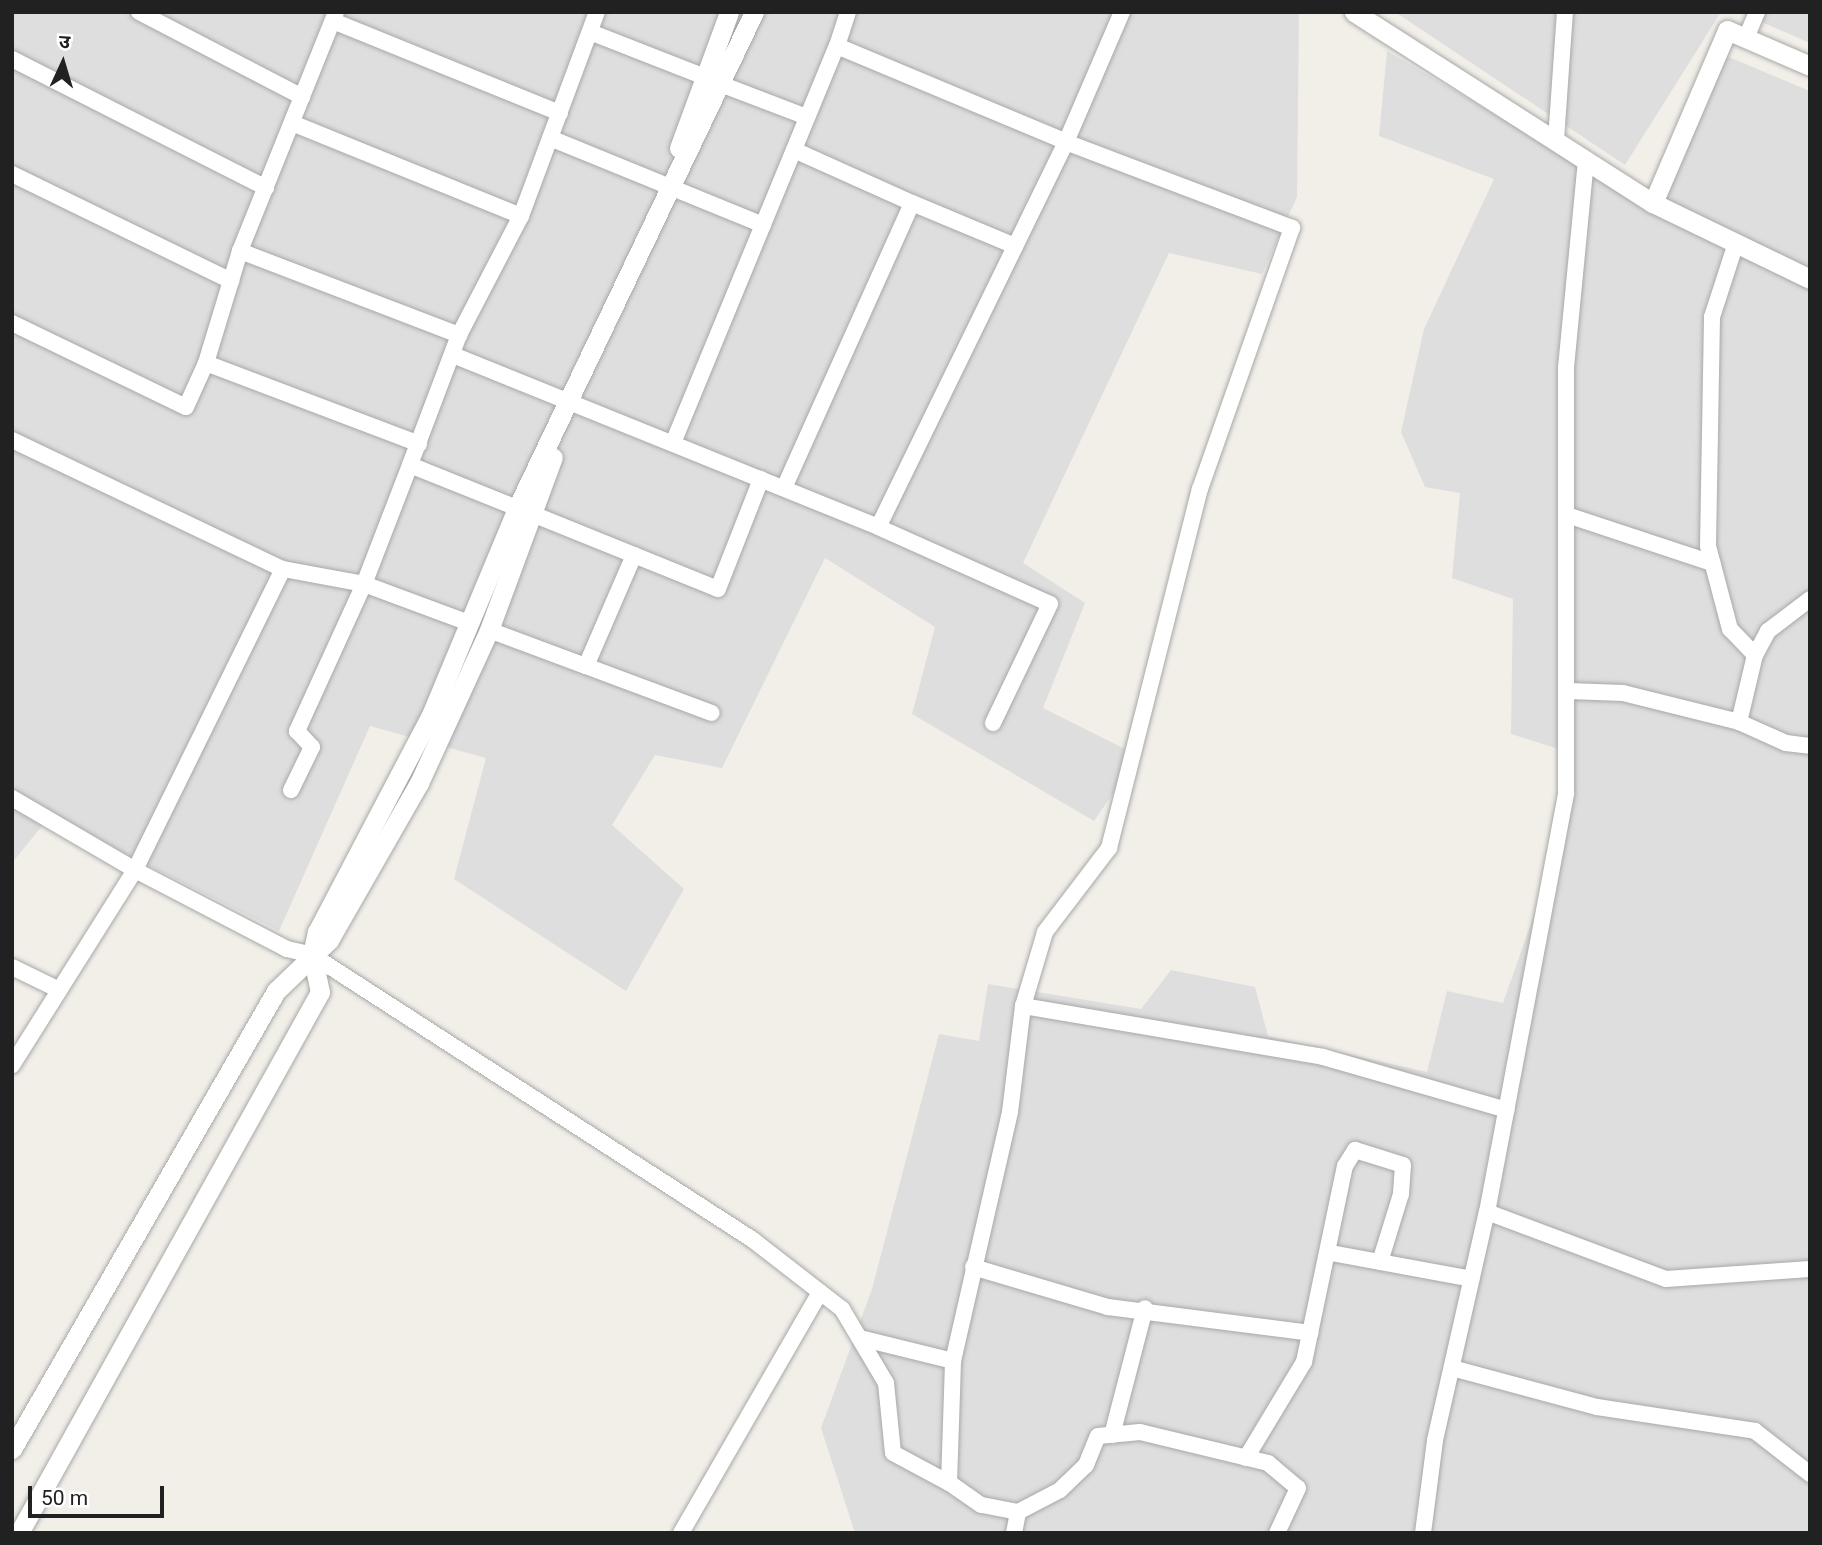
<!DOCTYPE html>
<meta charset="utf-8">
<style>
body{margin:0}
#map{position:relative;width:1822px;height:1545px;overflow:hidden;background:#f1efe8;font-family:Roboto,"Noto Sans Devanagari",sans-serif}
div>[style]{position:absolute}
[style*='--x']{left:calc(var(--x)*1px);top:calc(var(--y)*1px);width:calc(var(--w)*1px);rotate:calc(var(--a)*1deg)}
.residential>*{inset:0;background:#dfdede}
.roads{filter:drop-shadow(0 0 2px #a8a8a8) drop-shadow(0 0 2px #a8a8a8)}
.minor>*{height:16px;margin:-8px;padding:0 8px;transform-origin:8px;border-radius:8px;background:#fff}
.tertiary>*{height:19px;margin:-9.5px;padding:0 9.5px;transform-origin:9.5px;border-radius:9.5px;background:#fff}
span{translate:-50% -50%;white-space:nowrap;text-align:center;line-height:1.15;-webkit-text-stroke:5px #fff;paint-order:stroke}
.frame{position:absolute;inset:0;border:14px solid #212121;pointer-events:none}
.north{position:absolute;left:28px;top:28px;width:70px;height:70px;-webkit-text-stroke:5px #fff;paint-order:stroke;rotate:4deg;font-size:19px;font-weight:700;line-height:28px;text-align:center;color:#212121}
.north::after{content:'';display:block;margin:auto;width:24px;height:32px;background:#212121;clip-path:polygon(50% 0,100% 100%,50% 72%,0 100%)}
.scale{position:absolute;left:28px;top:1486px;width:136px;height:32px;box-sizing:border-box;border:4px solid #212121;border-top:0;padding-left:9px;font-size:21px;line-height:24px;white-space:nowrap;color:#212121;-webkit-text-stroke:5px #fff;paint-order:stroke}
</style>
<div id="map">
<div class="residential">
<div style="clip-path:polygon(12px 12px,1299px 12px,1297px 197px,1262px 274px,1169px 253px,1023px 563px,1085px 603px,1043px 708px,1139px 756px,1094px 821px,912px 714px,935px 627px,825px 558px,722px 768px,655px 755px,612px 825px,684px 889px,626px 991px,454px 879px,486px 758px,370px 726px,279px 931px,50px 816px,12px 863px)"></div>
<div style="clip-path:polygon(1395px 12px,1721px 12px,1625px 165px)"></div>
<div style="clip-path:polygon(1739px 12px,1810px 12px,1810px 43px)"></div>
<div style="clip-path:polygon(1387px 51px,1653px 207px,1719px 53px,1810px 91px,1810px 1533px,855px 1533px,821px 1428px,872px 1289px,939px 1034px,979px 1041px,988px 984px,1141px 1009px,1171px 970px,1255px 987px,1268px 1036px,1427px 1072px,1447px 991px,1503px 1003px,1536px 909px,1565px 751px,1511px 734px,1513px 599px,1452px 578px,1460px 493px,1425px 487px,1401px 432px,1424px 329px,1494px 179px,1379px 136px)"></div>
</div>
<div class="roads">
<div class="minor">
<div style="--x:139;--y:12;--w:184;--a:27.5"></div>
<div style="--x:336;--y:12;--w:258;--a:111.9"></div>
<div style="--x:240;--y:251;--w:235;--a:21"></div>
<div style="--x:459;--y:335;--w:139;--a:110.7"></div>
<div style="--x:410;--y:465;--w:115;--a:21.9"></div>
<div style="--x:848;--y:12;--w:36;--a:108"></div>
<div style="--x:837;--y:46;--w:248;--a:22.7"></div>
<div style="--x:1066;--y:142;--w:428;--a:116"></div>
<div style="--x:878;--y:527;--w:188;--a:24.1"></div>
<div style="--x:1050;--y:604;--w:132;--a:115.6"></div>
<div style="--x:333;--y:21;--w:245;--a:22.1"></div>
<div style="--x:590;--y:32;--w:120;--a:21.4"></div>
<div style="--x:1746;--y:38;--w:28;--a:-67"></div>
<div style="--x:12;--y:59;--w:285;--a:26.9"></div>
<div style="--x:723;--y:85;--w:90;--a:20.9"></div>
<div style="--x:292;--y:123;--w:247;--a:22.1"></div>
<div style="--x:550;--y:138;--w:230;--a:22.2"></div>
<div style="--x:1556;--y:140;--w:128;--a:-86"></div>
<div style="--x:1586;--y:160;--w:210;--a:95.5"></div>
<div style="--x:1566;--y:369;--w:425;--a:90"></div>
<div style="--x:1566;--y:794;--w:425;--a:100.7"></div>
<div style="--x:1487;--y:1212;--w:191;--a:20.5"></div>
<div style="--x:1666;--y:1279;--w:144;--a:-4"></div>
<div style="--x:12;--y:174;--w:244;--a:26"></div>
<div style="--x:912;--y:203;--w:112;--a:22.7"></div>
<div style="--x:1736;--y:243;--w:78;--a:108"></div>
<div style="--x:1712;--y:317;--w:229;--a:91"></div>
<div style="--x:1708;--y:546;--w:86;--a:75.2"></div>
<div style="--x:1730;--y:629;--w:36;--a:46"></div>
<div style="--x:240;--y:251;--w:117;--a:106.9"></div>
<div style="--x:206;--y:363;--w:228;--a:20.8"></div>
<div style="--x:12;--y:323;--w:193;--a:25.8"></div>
<div style="--x:186;--y:407;--w:48;--a:-65.6"></div>
<div style="--x:459;--y:335;--w:134;--a:-62.5"></div>
<div style="--x:521;--y:216;--w:218;--a:-69.6"></div>
<div style="--x:453;--y:355;--w:458;--a:22"></div>
<div style="--x:12;--y:440;--w:300;--a:25.5"></div>
<div style="--x:283;--y:569;--w:335;--a:116.2"></div>
<div style="--x:135;--y:870;--w:231;--a:122.2"></div>
<div style="--x:673;--y:443;--w:430;--a:-67.6"></div>
<div style="--x:410;--y:465;--w:128;--a:111.1"></div>
<div style="--x:364;--y:584;--w:112;--a:20.4"></div>
<div style="--x:784;--y:488;--w:312;--a:-65.8"></div>
<div style="--x:912;--y:203;--w:129;--a:-155.8"></div>
<div style="--x:535;--y:515;--w:197;--a:22"></div>
<div style="--x:718;--y:589;--w:118;--a:-68.6"></div>
<div style="--x:1567;--y:515;--w:153;--a:18.3"></div>
<div style="--x:283;--y:569;--w:82;--a:10.5"></div>
<div style="--x:364;--y:584;--w:162;--a:114.5"></div>
<div style="--x:297;--y:731;--w:22;--a:47"></div>
<div style="--x:312;--y:747;--w:48;--a:116"></div>
<div style="--x:1810;--y:599;--w:53;--a:142.7"></div>
<div style="--x:1768;--y:631;--w:27;--a:118"></div>
<div style="--x:1755;--y:655;--w:69;--a:103.4"></div>
<div style="--x:1739;--y:722;--w:51;--a:24.1"></div>
<div style="--x:1786;--y:743;--w:24;--a:7"></div>
<div style="--x:489;--y:630;--w:103;--a:20.4"></div>
<div style="--x:586;--y:666;--w:121;--a:-66.6"></div>
<div style="--x:586;--y:666;--w:134;--a:20.5"></div>
<div style="--x:1569;--y:691;--w:54;--a:2.1"></div>
<div style="--x:1623;--y:693;--w:120;--a:14"></div>
<div style="--x:12;--y:798;--w:143;--a:30.3"></div>
<div style="--x:135;--y:870;--w:171;--a:27.5"></div>
<div style="--x:287;--y:949;--w:26;--a:13"></div>
<div style="--x:312;--y:955;--w:525;--a:32.87"></div>
<div style="--x:753;--y:1240;--w:113;--a:37.8"></div>
<div style="--x:842;--y:1309;--w:86;--a:59.3"></div>
<div style="--x:886;--y:1383;--w:70;--a:84.3"></div>
<div style="--x:893;--y:1453;--w:64;--a:28.2"></div>
<div style="--x:12;--y:967;--w:48;--a:26"></div>
<div style="--x:1023;--y:1006;--w:304;--a:9.6"></div>
<div style="--x:1323;--y:1057;--w:191;--a:16.1"></div>
<div style="--x:1331;--y:1253;--w:143;--a:10.4"></div>
<div style="--x:973;--y:1267;--w:141;--a:16.5"></div>
<div style="--x:1108;--y:1307;--w:204;--a:7.3"></div>
<div style="--x:864;--y:1339;--w:92;--a:13.9"></div>
<div style="--x:1452;--y:1368;--w:150;--a:15.1"></div>
<div style="--x:1597;--y:1407;--w:160;--a:8.6"></div>
<div style="--x:1755;--y:1431;--w:70;--a:38"></div>
<div style="--x:1112;--y:1435;--w:131;--a:-75.4"></div>
<div style="--x:1246;--y:1458;--w:112;--a:-58.9"></div>
<div style="--x:1304;--y:1362;--w:200;--a:-78.2"></div>
<div style="--x:1345;--y:1166;--w:19;--a:-58"></div>
<div style="--x:1355;--y:1150;--w:50;--a:17.4"></div>
<div style="--x:1403;--y:1165;--w:29;--a:94"></div>
<div style="--x:1401;--y:1194;--w:71;--a:107.2"></div>
<div style="--x:1018;--y:1512;--w:47;--a:-27.6"></div>
<div style="--x:1060;--y:1490;--w:36;--a:-44"></div>
<div style="--x:1086;--y:1465;--w:31;--a:-68"></div>
<div style="--x:1098;--y:1436;--w:42;--a:-5.4"></div>
<div style="--x:1140;--y:1432;--w:132;--a:13.6"></div>
<div style="--x:1268;--y:1463;--w:39;--a:40"></div>
<div style="--x:1298;--y:1488;--w:50;--a:115"></div>
<div style="--x:681;--y:1533;--w:278;--a:-60"></div>
<div style="--x:1014;--y:1533;--w:21;--a:-79"></div>
<div style="--x:1018;--y:1512;--w:38;--a:-169"></div>
<div style="--x:981;--y:1505;--w:39;--a:-145"></div>
<div style="--x:949;--y:1483;--w:122;--a:-88.1"></div>
<div style="--x:953;--y:1361;--w:255;--a:-77.1"></div>
<div style="--x:1010;--y:1112;--w:107;--a:-83"></div>
<div style="--x:1023;--y:1006;--w:77;--a:-73.4"></div>
<div style="--x:1045;--y:932;--w:106;--a:-52.7"></div>
<div style="--x:1109;--y:848;--w:370;--a:-75.8"></div>
<div style="--x:1200;--y:489;--w:277;--a:-70.6"></div>
<div style="--x:1292;--y:228;--w:242;--a:-159.2"></div>
<div style="--x:1066;--y:142;--w:142;--a:-66.7"></div>
<div style="--x:1423;--y:1533;--w:94;--a:-82.6"></div>
<div style="--x:1435;--y:1440;--w:234;--a:-77.2"></div>
</div>
<div class="tertiary">
<div style="--x:1354;--y:12;--w:355;--a:32.6"></div>
<div style="--x:1653;--y:203;--w:174;--a:25.8"></div>
<div style="--x:679;--y:148;--w:145;--a:-69.8"></div>
<div style="--x:1653;--y:203;--w:188;--a:-66.8"></div>
<div style="--x:1727;--y:30;--w:90;--a:23.4"></div>
<div style="--x:12;--y:1449;--w:529;--a:-60.04"></div>
<div style="--x:276;--y:991;--w:74;--a:-43.9"></div>
<div style="--x:329;--y:940;--w:181;--a:-60.2"></div>
<div style="--x:419;--y:783;--w:168;--a:-65.4"></div>
<div style="--x:489;--y:630;--w:184;--a:-69.7"></div>
<div style="--x:19;--y:1533;--w:619;--a:-60.91"></div>
<div style="--x:320;--y:992;--w:38;--a:-102"></div>
<div style="--x:312;--y:955;--w:24;--a:-78"></div>
<div style="--x:317;--y:932;--w:245;--a:-62.3"></div>
<div style="--x:431;--y:715;--w:224;--a:-67.4"></div>
<div style="--x:517;--y:508;--w:550;--a:-64.46"></div>
</div>
</div>
<div class="frame"></div>
<div class="north">उ</div>
<div class="scale">50 m</div>
</div>
